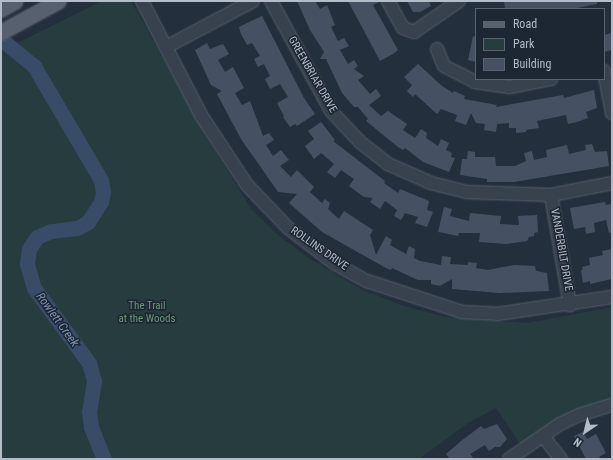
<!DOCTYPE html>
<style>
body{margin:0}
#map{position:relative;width:613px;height:460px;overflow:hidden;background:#242f3e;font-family:"Roboto Condensed",sans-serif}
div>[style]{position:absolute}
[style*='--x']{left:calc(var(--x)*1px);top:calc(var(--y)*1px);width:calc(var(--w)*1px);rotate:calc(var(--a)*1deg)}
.green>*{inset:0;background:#263c3f}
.river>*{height:15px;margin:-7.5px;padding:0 7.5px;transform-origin:7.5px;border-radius:7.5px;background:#394c67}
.building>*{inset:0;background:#455162}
.roads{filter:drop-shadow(0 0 1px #565f6c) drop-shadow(0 0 1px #565f6c)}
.minor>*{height:12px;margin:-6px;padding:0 6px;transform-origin:6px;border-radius:6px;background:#38414e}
.major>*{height:15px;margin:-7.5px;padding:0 7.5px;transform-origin:7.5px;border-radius:7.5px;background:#56606e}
span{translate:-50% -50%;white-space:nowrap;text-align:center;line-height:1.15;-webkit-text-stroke:3px #1d2633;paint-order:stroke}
.street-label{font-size:11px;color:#b4bcc9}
.park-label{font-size:11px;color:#6b9a76}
.water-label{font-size:12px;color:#7c92b1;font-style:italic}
.frame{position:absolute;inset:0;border:2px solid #b4bcc9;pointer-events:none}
.legend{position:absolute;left:475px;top:8px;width:130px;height:72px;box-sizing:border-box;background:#1d2633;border:1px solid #59626f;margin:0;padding:5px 7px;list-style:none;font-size:12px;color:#b4bcc9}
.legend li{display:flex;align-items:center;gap:8px;height:20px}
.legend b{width:20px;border:1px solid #59626f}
.north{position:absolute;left:565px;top:412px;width:40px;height:40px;-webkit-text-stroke:3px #1d2633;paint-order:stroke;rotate:215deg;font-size:11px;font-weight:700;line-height:16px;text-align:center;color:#b4bcc9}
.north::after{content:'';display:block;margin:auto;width:14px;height:18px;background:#b4bcc9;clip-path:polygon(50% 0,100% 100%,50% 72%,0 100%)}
</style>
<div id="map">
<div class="green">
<div style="clip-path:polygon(102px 1px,131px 1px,209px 140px,251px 209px,279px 236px,310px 259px,363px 290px,404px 306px,446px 317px,528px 323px,612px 307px,612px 400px,521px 445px,496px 408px,468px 423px,419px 459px,1px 459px,1px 51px)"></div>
</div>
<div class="river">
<div style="--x:1;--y:39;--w:43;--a:39.3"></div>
<div style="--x:34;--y:66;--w:132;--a:59.6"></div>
<div style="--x:101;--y:180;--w:12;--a:81"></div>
<div style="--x:103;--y:192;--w:10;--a:101"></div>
<div style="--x:101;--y:202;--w:24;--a:123"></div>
<div style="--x:88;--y:222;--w:13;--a:151"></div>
<div style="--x:77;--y:228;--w:26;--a:173"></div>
<div style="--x:51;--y:231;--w:15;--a:157"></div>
<div style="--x:37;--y:237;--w:14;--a:124"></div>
<div style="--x:29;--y:249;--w:15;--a:98"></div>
<div style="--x:27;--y:264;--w:25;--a:74"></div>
<div style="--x:34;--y:288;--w:93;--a:53.7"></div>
<div style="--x:89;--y:363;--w:19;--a:74"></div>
<div style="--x:94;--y:381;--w:31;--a:99"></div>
<div style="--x:89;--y:412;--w:15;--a:82"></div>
<div style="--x:91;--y:427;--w:35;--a:68"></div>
</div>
<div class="building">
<div style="clip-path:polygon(297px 1px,315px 1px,320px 9px,327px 5px,335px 25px,331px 27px,338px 41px,344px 38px,349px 46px,340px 50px,348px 64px,354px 60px,358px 66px,354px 69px,364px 76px,358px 80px,370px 94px,376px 89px,381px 96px,369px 105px,381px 116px,388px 111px,407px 124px,403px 130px,415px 138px,421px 129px,427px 133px,426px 138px,438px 146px,441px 139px,449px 143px,446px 150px,452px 153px,451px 157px,455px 158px,449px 172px,423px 162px,405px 148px,403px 150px,398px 147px,366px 121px,368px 119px,358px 107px,354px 107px,342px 93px,326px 59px,320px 59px,324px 52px,310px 30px)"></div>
<div style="clip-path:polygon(348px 1px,381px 1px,373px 5px,398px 50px,393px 54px,380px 61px)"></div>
<div style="clip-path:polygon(407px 1px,429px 1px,431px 6px,420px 12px,413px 12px)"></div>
<div style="clip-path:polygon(504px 1px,597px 1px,597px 4px,572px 9px,505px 9px)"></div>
<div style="clip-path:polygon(262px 16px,304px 98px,315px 114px,297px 126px,295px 124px,290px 127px,283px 117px,284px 116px,277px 103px,288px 97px,280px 84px,270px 89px,265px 79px,270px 76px,264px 64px,258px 67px,254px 59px,260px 56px,252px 43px,247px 45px,241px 34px,239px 27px)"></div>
<div style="clip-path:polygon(612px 33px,612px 50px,604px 52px,604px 35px)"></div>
<div style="clip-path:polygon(473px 36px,476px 37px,476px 62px,468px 60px)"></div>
<div style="clip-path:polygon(207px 43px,210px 49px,223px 44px,229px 54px,218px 60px,225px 72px,233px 67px,244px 88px,235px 93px,242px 105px,250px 101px,263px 136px,269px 133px,274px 140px,266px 145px,273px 156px,281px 150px,289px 160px,280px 166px,291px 177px,297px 170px,314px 187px,310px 192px,322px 203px,325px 199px,330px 203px,328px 209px,339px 219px,344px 211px,373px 230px,370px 235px,376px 255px,386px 236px,392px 240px,390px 245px,406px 254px,409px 246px,415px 249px,414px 258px,420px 261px,441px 265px,442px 256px,451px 257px,450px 264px,468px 265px,468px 262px,477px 263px,476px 268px,488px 270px,514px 265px,535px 266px,536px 271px,547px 273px,549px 291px,499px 293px,452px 289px,452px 279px,440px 286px,431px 284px,431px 280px,418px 280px,392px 268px,391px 270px,386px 268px,322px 232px,289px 203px,297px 194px,278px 192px,241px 139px,217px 94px,222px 91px,211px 85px,195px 50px)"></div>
<div style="clip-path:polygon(418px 64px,442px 86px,453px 93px,454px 91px,465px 96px,464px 99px,497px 105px,496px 107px,563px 95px,564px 98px,594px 90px,597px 108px,586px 112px,588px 118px,577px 122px,568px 124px,566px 115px,537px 121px,539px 128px,526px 130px,526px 132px,516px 133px,516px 128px,509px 128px,509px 123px,497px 124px,496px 132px,484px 130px,485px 124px,476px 123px,471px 113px,466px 125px,455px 121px,457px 115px,441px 109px,437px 114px,415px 94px,413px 97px,407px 91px,412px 85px,404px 77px)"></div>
<div style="clip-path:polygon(321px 122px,335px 140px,333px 141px,385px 181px,384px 183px,398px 193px,400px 189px,429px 201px,427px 210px,433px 212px,427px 227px,415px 223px,418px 217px,405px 213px,401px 220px,394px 216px,397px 210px,385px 201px,380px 209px,370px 202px,373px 198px,364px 197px,349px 186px,354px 179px,341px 170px,335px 178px,327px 172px,334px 164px,321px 153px,314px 159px,305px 146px,314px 139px,308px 131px)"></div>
<div style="clip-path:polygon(592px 144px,595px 152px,607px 151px,609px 166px,514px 182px,487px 182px,487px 179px,460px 175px,462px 159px,467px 159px,468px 151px,475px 152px,475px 157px,495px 157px,496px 166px,515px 166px,526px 161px,524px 153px,532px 151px,534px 160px,547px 157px,546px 150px,567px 145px,569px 154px,586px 150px,585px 145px)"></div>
<div style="clip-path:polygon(605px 202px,606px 205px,611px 204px,612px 208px,612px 232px,609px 233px,606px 220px,594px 223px,595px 232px,586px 234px,585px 227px,574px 229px,570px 208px)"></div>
<div style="clip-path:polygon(444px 207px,452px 209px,450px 216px,469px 221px,470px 213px,501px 216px,500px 224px,519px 225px,518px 216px,537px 215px,538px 232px,534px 233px,534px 236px,529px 237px,527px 241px,507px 244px,479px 242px,480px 233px,459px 233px,458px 236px,444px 233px,438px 232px)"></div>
<div style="clip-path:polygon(612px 249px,612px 279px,590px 284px,590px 281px,583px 283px,581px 270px,583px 270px,582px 267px,590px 265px,589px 258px,603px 255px,602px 251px)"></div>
<div style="clip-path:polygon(497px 424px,507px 439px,500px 447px,495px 447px,489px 451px,485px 445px,470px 454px,474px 459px,450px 459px,446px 454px,461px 441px,481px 426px,484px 429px)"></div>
<div style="clip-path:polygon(583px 432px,587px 439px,596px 434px,606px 453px,599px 457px,600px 459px,586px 459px,574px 436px)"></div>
</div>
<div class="roads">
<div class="minor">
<div style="--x:142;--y:1;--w:128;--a:62.6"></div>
<div style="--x:201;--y:115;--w:84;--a:56.7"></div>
<div style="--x:247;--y:185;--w:59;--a:46.4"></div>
<div style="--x:288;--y:228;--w:58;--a:37.3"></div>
<div style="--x:334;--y:263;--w:38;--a:29"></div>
<div style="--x:367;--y:281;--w:100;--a:18.1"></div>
<div style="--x:462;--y:312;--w:35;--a:3"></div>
<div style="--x:497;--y:314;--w:116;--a:-8.4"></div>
<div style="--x:271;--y:1;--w:125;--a:61.4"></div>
<div style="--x:331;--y:111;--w:42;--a:46.9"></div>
<div style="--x:360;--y:142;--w:36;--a:38"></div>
<div style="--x:388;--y:164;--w:47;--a:23.8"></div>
<div style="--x:431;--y:183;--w:36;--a:14"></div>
<div style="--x:466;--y:192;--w:85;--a:2"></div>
<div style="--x:551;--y:195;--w:62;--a:-11.1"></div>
<div style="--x:388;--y:1;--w:31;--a:61"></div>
<div style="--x:403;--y:28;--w:12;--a:20"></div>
<div style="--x:414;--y:32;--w:55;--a:-34.6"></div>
<div style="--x:166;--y:47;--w:98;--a:-27.9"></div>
<div style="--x:437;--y:49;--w:18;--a:68"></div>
<div style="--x:444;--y:66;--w:35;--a:27"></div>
<div style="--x:475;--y:82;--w:34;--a:8"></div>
<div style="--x:509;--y:87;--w:43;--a:-10.8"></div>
<div style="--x:604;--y:71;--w:43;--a:79.2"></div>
<div style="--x:551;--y:195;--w:112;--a:80.2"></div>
<div style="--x:543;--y:436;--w:29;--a:52"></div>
<div style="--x:509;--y:459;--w:62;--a:-34.5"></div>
<div style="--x:560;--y:424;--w:21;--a:-25"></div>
<div style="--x:579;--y:415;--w:34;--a:-17"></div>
</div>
<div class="major">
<div style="--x:1;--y:9;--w:16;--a:-30"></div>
<div style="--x:1;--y:32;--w:65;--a:-28.5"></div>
</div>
</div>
<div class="street-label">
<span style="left:312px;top:75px;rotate:60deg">GREENBRIAR DRIVE</span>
<span style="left:319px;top:249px;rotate:35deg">ROLLINS DRIVE</span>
<span style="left:561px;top:250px;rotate:80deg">VANDERBILT DRIVE</span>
</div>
<div class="park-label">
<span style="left:147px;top:313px">The Trail<br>at the Woods</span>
</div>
<div class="water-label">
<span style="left:57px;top:320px;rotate:54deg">Rowlett Creek</span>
</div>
<div class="frame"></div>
<ul class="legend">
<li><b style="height:5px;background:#56606e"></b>Road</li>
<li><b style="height:11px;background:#263c3f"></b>Park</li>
<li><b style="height:11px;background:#455162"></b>Building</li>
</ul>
<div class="north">N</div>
</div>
